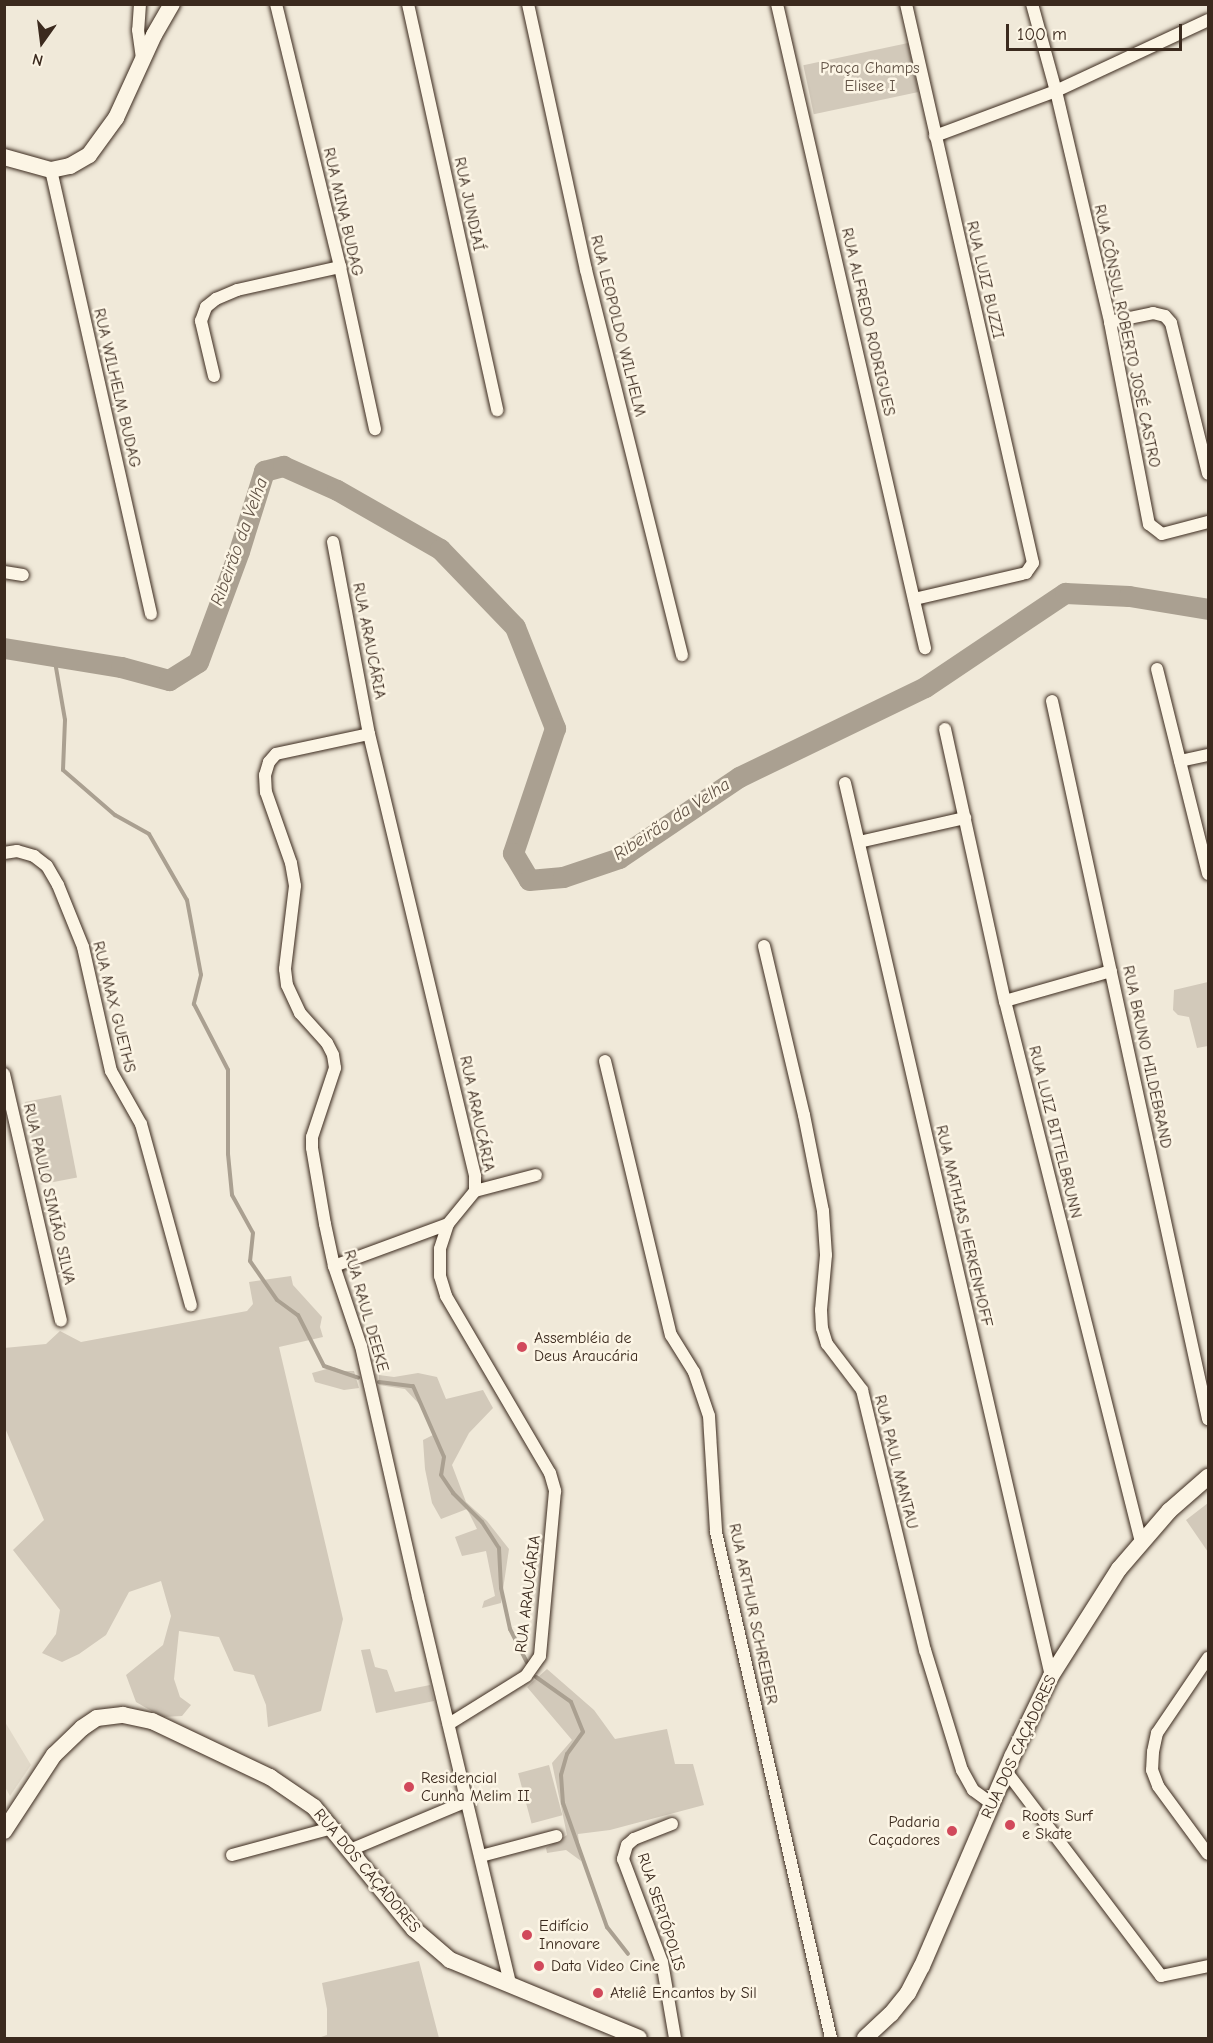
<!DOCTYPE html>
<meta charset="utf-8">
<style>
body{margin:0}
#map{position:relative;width:1213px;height:2043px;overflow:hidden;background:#f0e9d9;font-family:"Comic Neue",sans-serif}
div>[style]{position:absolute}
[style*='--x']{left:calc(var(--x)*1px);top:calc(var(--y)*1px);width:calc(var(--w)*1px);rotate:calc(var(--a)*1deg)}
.built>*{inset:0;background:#e1d9c9}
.green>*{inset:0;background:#d2c9ba;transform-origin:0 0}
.stream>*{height:4px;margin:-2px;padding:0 2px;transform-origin:2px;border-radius:2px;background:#aaa091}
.river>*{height:21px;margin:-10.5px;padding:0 10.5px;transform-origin:10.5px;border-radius:10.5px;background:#aaa091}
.roads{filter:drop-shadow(0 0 2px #3b2a1e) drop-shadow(0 0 2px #3b2a1e)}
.street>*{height:12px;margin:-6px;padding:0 6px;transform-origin:6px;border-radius:6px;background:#fcf5e5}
.secondary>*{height:16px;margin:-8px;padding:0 8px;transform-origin:8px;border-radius:8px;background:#fcf5e5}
.dots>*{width:16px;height:16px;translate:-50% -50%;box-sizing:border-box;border:3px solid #fcf5e5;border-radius:50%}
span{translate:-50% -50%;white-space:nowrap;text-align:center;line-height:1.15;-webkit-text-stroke:5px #fcf5e5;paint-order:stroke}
.park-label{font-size:16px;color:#615245}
.street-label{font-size:16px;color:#3b2a1e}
.poi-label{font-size:16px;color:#3b2a1e}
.left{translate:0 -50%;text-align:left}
.right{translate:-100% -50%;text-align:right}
.water-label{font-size:18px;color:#625346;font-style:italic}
.frame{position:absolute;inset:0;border:6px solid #3b2a1e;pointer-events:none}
.north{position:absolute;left:12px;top:12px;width:60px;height:60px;-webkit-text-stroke:4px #fcf5e5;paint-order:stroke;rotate:194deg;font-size:16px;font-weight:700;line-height:24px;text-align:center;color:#3b2a1e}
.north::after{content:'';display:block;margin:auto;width:21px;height:27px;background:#3b2a1e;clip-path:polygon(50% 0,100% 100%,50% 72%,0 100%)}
.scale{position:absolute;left:1006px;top:24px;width:176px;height:27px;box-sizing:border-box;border:3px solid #3b2a1e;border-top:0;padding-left:8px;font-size:18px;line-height:21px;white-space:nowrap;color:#3b2a1e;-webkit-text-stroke:4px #fcf5e5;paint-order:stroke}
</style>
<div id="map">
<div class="built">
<div style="clip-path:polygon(5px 1722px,31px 1765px,10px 1796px,5px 1787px)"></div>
</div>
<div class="green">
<div style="left:908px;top:43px;width:50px;height:107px;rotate:78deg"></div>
<div style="clip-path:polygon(1208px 982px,1208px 1046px,1197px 1048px,1189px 1017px,1178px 1015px,1173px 1010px,1174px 990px)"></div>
<div style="left:61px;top:1095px;width:84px;height:37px;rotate:79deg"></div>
<div style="clip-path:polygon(291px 1276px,293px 1285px,322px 1317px,320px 1327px,323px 1337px,279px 1347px,343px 1619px,321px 1711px,268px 1727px,266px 1705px,254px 1675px,234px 1671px,219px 1637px,179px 1631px,174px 1679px,180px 1697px,191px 1705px,182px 1716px,162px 1717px,136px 1702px,126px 1675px,163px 1645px,171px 1616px,161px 1581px,129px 1592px,106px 1635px,79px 1654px,62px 1662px,42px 1653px,56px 1634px,60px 1610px,13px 1550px,44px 1520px,5px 1428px,4px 1348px,46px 1344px,60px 1331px,81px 1342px,247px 1311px,253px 1304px,249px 1282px)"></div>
<div style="clip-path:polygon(334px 1367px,343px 1371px,354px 1371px,359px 1388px,344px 1390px,315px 1382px,312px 1373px)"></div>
<div style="clip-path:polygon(418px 1373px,437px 1377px,446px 1399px,483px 1390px,493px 1408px,469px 1433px,452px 1465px,466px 1502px,487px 1521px,509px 1549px,501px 1603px,482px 1608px,484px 1601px,495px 1596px,486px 1551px,462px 1556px,455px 1537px,477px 1529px,467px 1509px,441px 1519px,432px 1503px,425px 1469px,423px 1440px,433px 1435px,421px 1406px,405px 1389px,379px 1385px,379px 1375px,394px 1377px)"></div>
<div style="clip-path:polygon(1208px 1503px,1208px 1552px,1186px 1520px)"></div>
<div style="clip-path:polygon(370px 1649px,375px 1667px,387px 1670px,395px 1692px,430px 1685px,434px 1701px,376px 1713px,361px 1650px)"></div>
<div style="clip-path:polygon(547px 1669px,594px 1710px,615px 1739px,667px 1729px,675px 1764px,693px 1764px,704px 1805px,610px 1830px,578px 1834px,581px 1861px,566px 1850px,547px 1853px,546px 1848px,567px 1835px,552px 1763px,572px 1740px,527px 1687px)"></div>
<div style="left:549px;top:1765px;width:52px;height:32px;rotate:75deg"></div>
<div style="clip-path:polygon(419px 1961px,439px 2038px,318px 2038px,327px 2035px,327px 2009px,322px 1983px)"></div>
</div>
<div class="stream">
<div style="--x:54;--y:656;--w:65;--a:80.2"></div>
<div style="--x:65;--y:720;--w:50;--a:92.3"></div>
<div style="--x:63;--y:770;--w:69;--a:40.9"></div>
<div style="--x:115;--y:815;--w:39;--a:29"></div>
<div style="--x:149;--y:834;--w:76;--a:60.1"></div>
<div style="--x:187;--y:900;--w:76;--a:79.4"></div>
<div style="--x:201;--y:975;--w:30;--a:104"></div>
<div style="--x:194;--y:1004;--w:74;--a:62.7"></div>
<div style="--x:228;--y:1070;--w:84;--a:90"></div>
<div style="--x:228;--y:1154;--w:41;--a:84.4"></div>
<div style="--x:232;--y:1195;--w:43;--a:61.1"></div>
<div style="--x:253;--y:1233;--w:28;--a:96"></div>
<div style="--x:250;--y:1261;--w:47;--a:55.3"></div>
<div style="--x:277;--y:1300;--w:26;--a:36"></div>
<div style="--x:298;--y:1315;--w:57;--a:63"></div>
<div style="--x:324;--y:1366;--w:36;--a:19"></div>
<div style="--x:379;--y:1382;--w:34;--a:7"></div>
<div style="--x:413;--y:1386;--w:77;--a:66.4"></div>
<div style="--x:444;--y:1457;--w:18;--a:99"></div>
<div style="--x:441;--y:1475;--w:22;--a:56"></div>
<div style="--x:453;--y:1493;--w:41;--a:45"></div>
<div style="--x:482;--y:1522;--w:31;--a:57"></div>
<div style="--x:499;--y:1548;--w:40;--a:87.1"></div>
<div style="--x:501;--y:1588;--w:42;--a:77.6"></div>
<div style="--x:510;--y:1629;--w:37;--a:63"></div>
<div style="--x:536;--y:1677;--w:43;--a:35.5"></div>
<div style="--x:571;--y:1702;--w:32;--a:68"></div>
<div style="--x:583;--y:1732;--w:27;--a:126"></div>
<div style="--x:567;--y:1754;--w:22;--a:106"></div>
<div style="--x:561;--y:1775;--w:28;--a:86"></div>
<div style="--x:563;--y:1803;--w:132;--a:70.5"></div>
<div style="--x:607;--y:1927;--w:34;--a:52"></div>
</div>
<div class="river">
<div style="--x:4;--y:648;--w:119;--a:9.2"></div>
<div style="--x:121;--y:667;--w:50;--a:15.2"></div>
<div style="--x:169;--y:680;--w:34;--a:-32"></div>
<div style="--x:198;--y:662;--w:118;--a:-69.7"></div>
<div style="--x:239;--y:551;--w:84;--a:-72.6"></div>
<div style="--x:264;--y:471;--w:20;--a:-15"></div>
<div style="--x:283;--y:466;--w:59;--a:24"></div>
<div style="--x:337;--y:490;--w:119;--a:29.8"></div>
<div style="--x:440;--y:549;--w:108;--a:46.1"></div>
<div style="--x:515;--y:627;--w:109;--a:68.4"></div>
<div style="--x:555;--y:728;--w:132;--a:108.6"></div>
<div style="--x:513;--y:853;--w:31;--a:59"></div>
<div style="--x:529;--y:880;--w:34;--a:-5"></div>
<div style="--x:563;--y:877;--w:59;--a:-18.7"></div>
<div style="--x:619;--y:858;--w:145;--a:-34"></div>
<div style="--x:739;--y:777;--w:207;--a:-25.8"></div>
<div style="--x:925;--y:687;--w:169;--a:-33.9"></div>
<div style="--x:1065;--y:593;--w:64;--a:2.7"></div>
<div style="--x:1129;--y:596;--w:80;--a:9.3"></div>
</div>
<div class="roads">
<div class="street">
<div style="--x:140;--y:4;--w:26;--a:94"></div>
<div style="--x:138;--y:30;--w:30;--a:82"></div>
<div style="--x:276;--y:4;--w:271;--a:76.3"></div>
<div style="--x:340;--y:267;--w:166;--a:77.8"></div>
<div style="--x:408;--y:4;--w:416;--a:77.6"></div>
<div style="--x:528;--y:4;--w:272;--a:77.7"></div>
<div style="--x:586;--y:270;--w:397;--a:76"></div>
<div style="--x:777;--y:4;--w:661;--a:77.06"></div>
<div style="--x:906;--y:4;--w:573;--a:77.2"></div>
<div style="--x:1033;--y:563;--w:12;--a:125"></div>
<div style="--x:1026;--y:573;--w:115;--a:166.9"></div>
<div style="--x:1032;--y:4;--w:90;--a:74.6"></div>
<div style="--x:1056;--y:91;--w:237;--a:76.8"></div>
<div style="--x:1110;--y:322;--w:206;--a:79.1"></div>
<div style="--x:1149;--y:524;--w:16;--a:38"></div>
<div style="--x:1162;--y:534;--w:48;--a:-14.6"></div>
<div style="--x:935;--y:136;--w:129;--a:-20.4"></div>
<div style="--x:1056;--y:91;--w:168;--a:-25"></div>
<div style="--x:51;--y:170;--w:455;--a:77.3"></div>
<div style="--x:1110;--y:322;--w:44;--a:-11.8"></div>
<div style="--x:1153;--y:313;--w:12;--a:14"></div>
<div style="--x:1165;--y:316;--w:9;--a:49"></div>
<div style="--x:1171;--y:323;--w:155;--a:76.2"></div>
<div style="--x:214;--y:376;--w:57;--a:-103.3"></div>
<div style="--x:201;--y:321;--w:15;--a:-70"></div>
<div style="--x:206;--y:307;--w:13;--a:-39"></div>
<div style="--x:216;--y:299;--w:23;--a:-23"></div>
<div style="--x:237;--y:290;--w:106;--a:-12.6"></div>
<div style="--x:333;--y:542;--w:195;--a:79.4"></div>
<div style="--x:369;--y:734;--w:455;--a:76.5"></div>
<div style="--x:475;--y:1176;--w:15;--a:90"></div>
<div style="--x:475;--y:1191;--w:43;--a:129.3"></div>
<div style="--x:448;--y:1224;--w:26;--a:108"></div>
<div style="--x:440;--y:1249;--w:27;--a:90"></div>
<div style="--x:440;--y:1276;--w:21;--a:73"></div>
<div style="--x:446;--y:1296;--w:205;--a:59.6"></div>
<div style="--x:550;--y:1473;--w:19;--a:74"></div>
<div style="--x:555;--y:1491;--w:166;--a:95.2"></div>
<div style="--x:540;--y:1656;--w:24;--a:125"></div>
<div style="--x:526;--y:1676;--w:91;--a:148.1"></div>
<div style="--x:4;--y:572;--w:19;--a:9"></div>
<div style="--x:1157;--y:669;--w:211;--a:76"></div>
<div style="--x:1052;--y:701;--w:735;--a:77.74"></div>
<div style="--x:945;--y:729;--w:279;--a:77.6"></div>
<div style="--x:1005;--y:1001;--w:558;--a:75.89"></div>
<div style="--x:369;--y:734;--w:95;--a:167.9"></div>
<div style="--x:276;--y:754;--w:11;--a:131"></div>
<div style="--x:269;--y:762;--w:14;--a:107"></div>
<div style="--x:265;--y:775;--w:17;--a:87"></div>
<div style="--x:266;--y:792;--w:75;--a:70.6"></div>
<div style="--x:291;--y:863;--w:23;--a:80"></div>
<div style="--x:295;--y:886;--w:84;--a:96.9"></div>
<div style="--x:285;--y:969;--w:16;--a:83"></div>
<div style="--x:287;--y:985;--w:31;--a:65"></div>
<div style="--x:300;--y:1013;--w:40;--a:48"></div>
<div style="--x:327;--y:1043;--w:13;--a:63"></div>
<div style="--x:333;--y:1055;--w:13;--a:81"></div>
<div style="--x:335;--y:1068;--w:73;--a:108.4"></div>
<div style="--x:312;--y:1137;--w:11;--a:90"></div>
<div style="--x:312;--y:1148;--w:77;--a:80.3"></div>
<div style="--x:325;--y:1224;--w:43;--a:77.9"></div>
<div style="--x:334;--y:1266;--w:84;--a:71.4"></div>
<div style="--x:361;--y:1346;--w:257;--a:77.2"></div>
<div style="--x:418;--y:1597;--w:400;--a:76.6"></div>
<div style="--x:1180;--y:761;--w:29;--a:-12"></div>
<div style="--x:845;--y:783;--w:916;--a:77.01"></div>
<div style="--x:859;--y:842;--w:109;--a:-12.8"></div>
<div style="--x:4;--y:853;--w:13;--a:-9"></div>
<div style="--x:17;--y:851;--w:18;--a:16"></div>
<div style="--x:34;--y:856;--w:16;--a:38"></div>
<div style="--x:47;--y:866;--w:22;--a:60"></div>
<div style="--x:58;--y:885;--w:67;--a:68"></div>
<div style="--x:83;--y:947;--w:127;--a:77.3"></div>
<div style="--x:111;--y:1071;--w:61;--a:60.5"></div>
<div style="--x:141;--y:1124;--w:188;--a:74.6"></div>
<div style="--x:764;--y:946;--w:174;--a:76.7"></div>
<div style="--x:804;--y:1115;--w:98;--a:78.8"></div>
<div style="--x:823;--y:1211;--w:44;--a:86.1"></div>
<div style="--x:826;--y:1255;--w:55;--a:95.2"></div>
<div style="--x:821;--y:1310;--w:18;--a:87"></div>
<div style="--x:822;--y:1328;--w:17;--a:73"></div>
<div style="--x:827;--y:1344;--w:58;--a:52.7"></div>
<div style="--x:862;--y:1390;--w:268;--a:76.4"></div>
<div style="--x:925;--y:1650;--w:126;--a:72.9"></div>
<div style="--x:962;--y:1770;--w:23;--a:61"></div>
<div style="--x:973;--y:1790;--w:24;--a:36"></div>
<div style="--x:1005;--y:1001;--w:110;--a:-15.8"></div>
<div style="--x:605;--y:1061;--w:282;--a:76.5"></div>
<div style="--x:671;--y:1335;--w:44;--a:58.1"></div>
<div style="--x:694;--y:1372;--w:46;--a:71.2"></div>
<div style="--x:709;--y:1416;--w:116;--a:86.5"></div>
<div style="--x:716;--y:1532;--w:519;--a:77.2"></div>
<div style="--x:4;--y:1074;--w:253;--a:77"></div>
<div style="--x:475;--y:1191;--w:63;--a:-14.7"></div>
<div style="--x:334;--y:1266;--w:121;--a:-20.2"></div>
<div style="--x:1208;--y:1658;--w:91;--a:124.2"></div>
<div style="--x:1157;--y:1733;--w:19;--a:102"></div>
<div style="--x:1153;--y:1752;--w:18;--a:93"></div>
<div style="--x:1152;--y:1770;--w:17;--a:69"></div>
<div style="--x:1158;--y:1786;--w:84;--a:53.7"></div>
<div style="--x:1006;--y:1771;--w:257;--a:52.9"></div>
<div style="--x:1161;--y:1976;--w:48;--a:-12"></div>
<div style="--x:672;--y:1824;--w:41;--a:158.5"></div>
<div style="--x:634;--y:1839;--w:9;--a:139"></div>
<div style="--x:627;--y:1845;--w:15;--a:106"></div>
<div style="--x:623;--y:1859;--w:110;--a:69.3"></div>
<div style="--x:662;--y:1962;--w:77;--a:80.3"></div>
<div style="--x:350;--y:1850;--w:127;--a:-22.7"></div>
<div style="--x:232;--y:1855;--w:104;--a:-15.1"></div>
<div style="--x:481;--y:1856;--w:78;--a:-14.9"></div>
</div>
<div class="secondary">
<div style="--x:4;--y:157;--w:49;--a:15.5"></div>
<div style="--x:51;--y:170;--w:19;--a:-12"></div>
<div style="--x:70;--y:166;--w:22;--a:-30"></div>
<div style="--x:89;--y:155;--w:46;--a:-53.9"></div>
<div style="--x:116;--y:118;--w:91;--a:-65.4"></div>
<div style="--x:154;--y:35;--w:36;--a:-60"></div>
<div style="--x:4;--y:1831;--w:91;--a:-56.7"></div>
<div style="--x:54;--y:1755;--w:39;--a:-44"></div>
<div style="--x:82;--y:1728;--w:18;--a:-34"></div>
<div style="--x:97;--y:1718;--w:26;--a:-7"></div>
<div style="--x:123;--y:1715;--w:30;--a:12"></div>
<div style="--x:152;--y:1721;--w:131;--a:25.4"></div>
<div style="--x:270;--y:1777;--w:53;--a:34.3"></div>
<div style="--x:314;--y:1807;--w:158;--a:50.7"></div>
<div style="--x:414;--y:1929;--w:48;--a:40.7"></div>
<div style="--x:450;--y:1960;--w:204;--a:22.4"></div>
<div style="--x:865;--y:2038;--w:35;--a:-43"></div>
<div style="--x:891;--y:2014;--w:27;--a:-51"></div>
<div style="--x:908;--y:1993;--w:30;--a:-63"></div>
<div style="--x:922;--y:1966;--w:228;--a:-66.7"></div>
<div style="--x:1012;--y:1757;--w:90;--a:-64.3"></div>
<div style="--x:1051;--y:1676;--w:127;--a:-57.6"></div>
<div style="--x:1119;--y:1569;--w:77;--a:-49.2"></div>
<div style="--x:1169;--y:1511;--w:52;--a:-41.1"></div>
</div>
</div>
<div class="dots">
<div style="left:522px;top:1347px;background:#d1495b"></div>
<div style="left:409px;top:1787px;background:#d1495b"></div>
<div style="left:1010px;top:1825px;background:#d1495b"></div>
<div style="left:952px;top:1831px;background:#d1495b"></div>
<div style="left:527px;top:1935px;background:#d1495b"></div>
<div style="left:539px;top:1966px;background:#d1495b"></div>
<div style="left:598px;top:1993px;background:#d1495b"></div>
</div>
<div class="park-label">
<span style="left:870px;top:77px">Praça Champs<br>Elisee I</span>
</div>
<div class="street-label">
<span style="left:469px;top:204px;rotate:78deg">RUA JUNDIAÍ</span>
<span style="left:343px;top:212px;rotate:77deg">RUA MINA BUDAG</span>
<span style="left:985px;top:280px;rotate:77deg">RUA LUIZ BUZZI</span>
<span style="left:868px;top:322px;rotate:77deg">RUA ALFREDO RODRIGUES</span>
<span style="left:618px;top:326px;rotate:76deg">RUA LEOPOLDO WILHELM</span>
<span style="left:1127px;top:336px;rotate:78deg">RUA CÔNSUL ROBERTO JOSÉ CASTRO</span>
<span style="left:117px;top:388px;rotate:77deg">RUA WILHELM BUDAG</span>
<span style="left:369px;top:641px;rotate:79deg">RUA ARAUCÁRIA</span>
<span style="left:114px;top:1007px;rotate:76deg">RUA MAX GUETHS</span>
<span style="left:1147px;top:1057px;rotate:78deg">RUA BRUNO HILDEBRAND</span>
<span style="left:477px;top:1114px;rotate:78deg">RUA ARAUCÁRIA</span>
<span style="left:1055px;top:1132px;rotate:76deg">RUA LUIZ BITTELBRUNN</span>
<span style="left:49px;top:1194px;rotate:77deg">RUA PAULO SIMIÃO SILVA</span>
<span style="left:964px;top:1226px;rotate:77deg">RUA MATHIAS HERKENHOFF</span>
<span style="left:366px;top:1311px;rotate:74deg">RUA RAUL DEEKE</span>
<span style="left:896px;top:1462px;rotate:76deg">RUA PAUL MANTAU</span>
<span style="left:528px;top:1594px;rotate:-83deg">RUA ARAUCÁRIA</span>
<span style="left:753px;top:1614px;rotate:78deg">RUA ARTHUR SCHREIBER</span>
<span style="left:1019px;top:1747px;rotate:-65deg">RUA DOS CAÇADORES</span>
<span style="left:367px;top:1871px;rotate:50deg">RUA DOS CAÇADORES</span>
<span style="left:661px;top:1912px;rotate:72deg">RUA SERTÓPOLIS</span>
</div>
<div class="poi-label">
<span class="left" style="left:534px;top:1347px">Assembléia de<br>Deus Araucária</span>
<span class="left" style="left:421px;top:1787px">Residencial<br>Cunha Melim II</span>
<span class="left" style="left:1022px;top:1825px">Roots Surf<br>e Skate</span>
<span class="right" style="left:940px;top:1831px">Padaria<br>Caçadores</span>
<span class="left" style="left:539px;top:1935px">Edifício<br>Innovare</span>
<span class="left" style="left:551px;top:1966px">Data Video Cine</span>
<span class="left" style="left:610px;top:1993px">Ateliê Encantos by Sil</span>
</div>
<div class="water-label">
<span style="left:240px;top:542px;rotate:-70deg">Ribeirão da Velha</span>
<span style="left:672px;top:820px;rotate:-33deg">Ribeirão da Velha</span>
</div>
<div class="frame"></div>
<div class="north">N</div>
<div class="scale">100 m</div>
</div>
